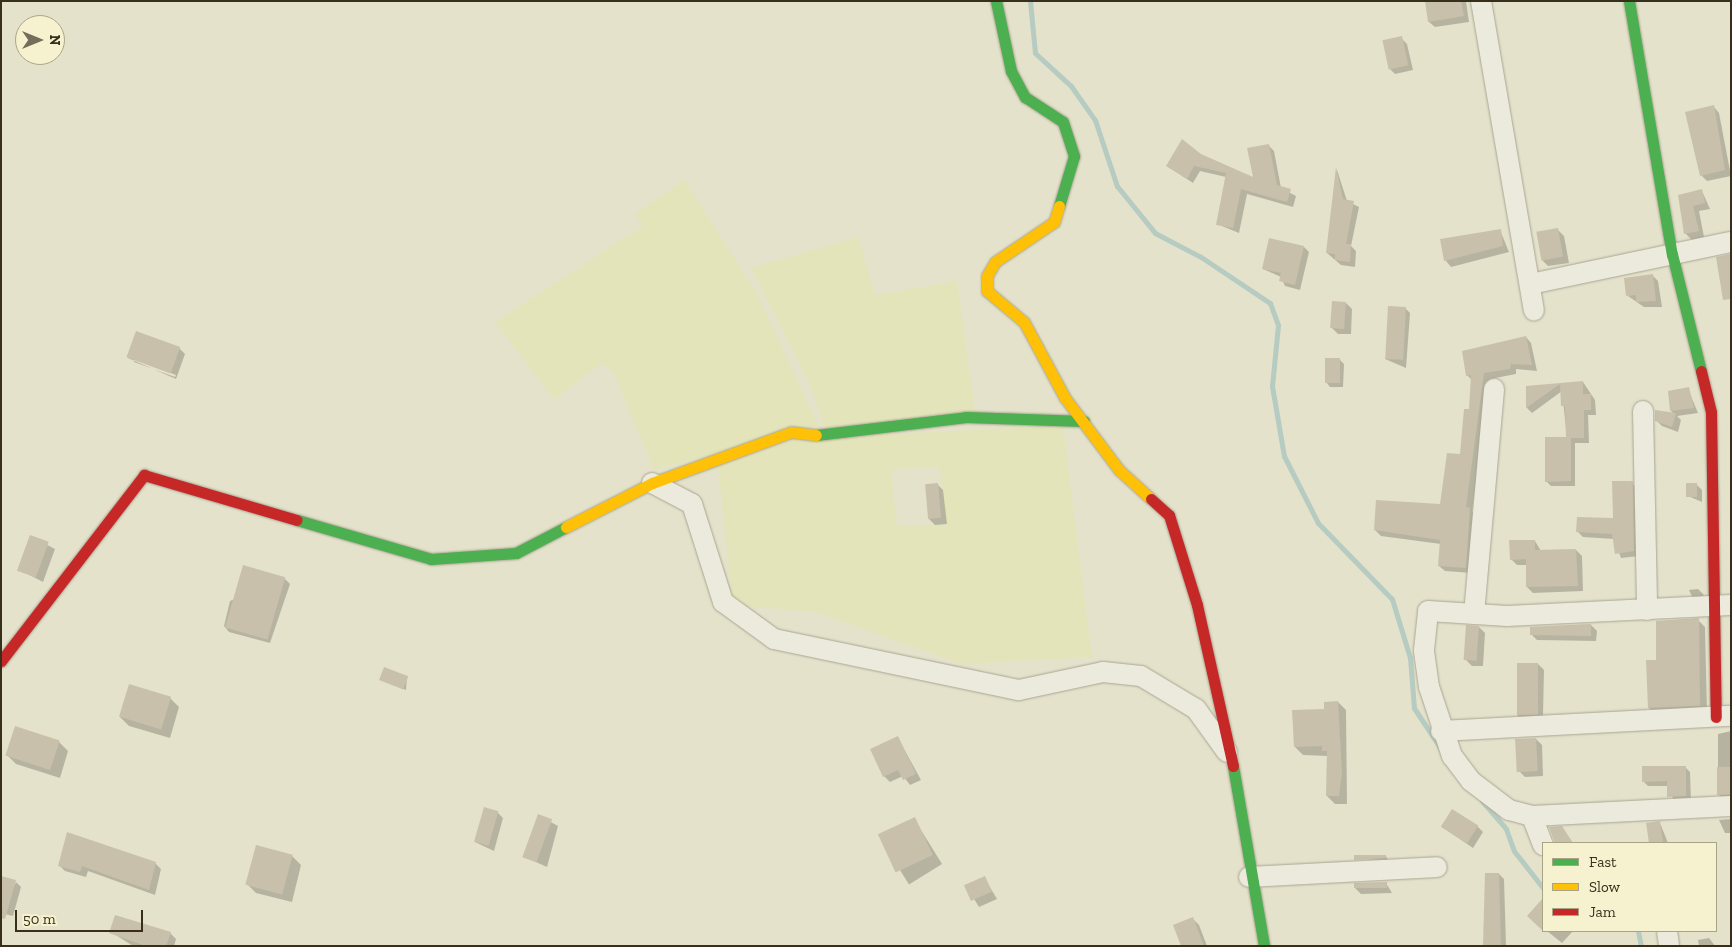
<!DOCTYPE html>
<style>
body{margin:0}
#map{position:relative;width:1732px;height:947px;overflow:hidden;background:#e4e2ca;font-family:"Zilla Slab",serif}
div>[style]{position:absolute}
[style*='--x']{left:calc(var(--x)*1px);top:calc(var(--y)*1px);width:calc(var(--w)*1px);rotate:calc(var(--a)*1deg)}
.farmland>*{inset:0;background:#e4e4ba}
.shadow>*{inset:0;background:#0003;transform-origin:0 0}
.stream>*{height:5px;margin:-2.5px;padding:0 2.5px;transform-origin:2.5px;border-radius:2.5px;background:#b6cbc1}
.building>*{inset:0;background:#c8c0ab;transform-origin:0 0}
.roads{filter:drop-shadow(0 0 1px #a9a594) drop-shadow(0 0 1px #a9a594)}
.street>*{height:20px;margin:-10px;padding:0 10px;transform-origin:10px;border-radius:10px;background:#eceadc}
.fast>*{height:11px;margin:-5.5px;padding:0 5.5px;transform-origin:5.5px;border-radius:5.5px;background:#4caf50}
.slow>*{height:11px;margin:-5.5px;padding:0 5.5px;transform-origin:5.5px;border-radius:5.5px;background:#ffc107}
.jam>*{height:11px;margin:-5.5px;padding:0 5.5px;transform-origin:5.5px;border-radius:5.5px;background:#c62828}
span{translate:-50% -50%;white-space:nowrap;text-align:center;line-height:1.15;-webkit-text-stroke:4px #f6f2cf;paint-order:stroke}
.frame{position:absolute;inset:0;border:2px solid #372e1c;pointer-events:none}
.legend{position:absolute;left:1542px;top:842px;width:175px;height:90px;box-sizing:border-box;background:#f6f2cf;border:1px solid #aaa487;margin:0;padding:6px 9px;list-style:none;font-size:15px;color:#372e1c}
.legend li{display:flex;align-items:center;gap:10px;height:25px}
.legend b{width:25px;border:1px solid #aaa487}
.north{position:absolute;left:15px;top:15px;width:50px;height:50px;box-sizing:border-box;background:#f6f2cf;border:1px solid #aaa487;border-radius:50%;rotate:90deg;font-size:14px;font-weight:700;line-height:20px;text-align:center;color:#372e1c}
.north::after{content:'';display:block;margin:auto;width:18px;height:22px;background:#746d59;clip-path:polygon(50% 0,100% 100%,50% 72%,0 100%)}
.scale{position:absolute;left:15px;top:910px;width:128px;height:22px;box-sizing:border-box;border:2px solid #372e1c;border-top:0;padding-left:6px;font-size:15px;line-height:18px;white-space:nowrap;color:#372e1c;-webkit-text-stroke:4px #f6f2cf;paint-order:stroke}
</style>
<div id="map">
<div class="farmland">
<div style="clip-path:polygon(684px 180px,757px 294px,821px 431px,654px 469px,614px 374px,602px 363px,554px 399px,495px 322px,643px 226px,635px 214px)"></div>
<div style="clip-path:polygon(858px 237px,875px 295px,957px 281px,975px 411px,826px 431px,809px 383px,751px 268px)"></div>
<div style="clip-path:polygon(evenodd,1063px 426px,1092px 657px,961px 664px,816px 612px,733px 605px,717px 458px,804px 438px,1063px 426px,940px 467px,946px 525px,897px 525px,891px 469px,940px 467px)"></div>
</div>
<div class="shadow">
<div style="clip-path:polygon(1426px 1px,1466px 1px,1469px 22px,1435px 27px,1429px 22px)"></div>
<div style="clip-path:polygon(1401px 38px,1407px 44px,1413px 70px,1395px 74px,1389px 68px)"></div>
<div style="clip-path:polygon(1714px 107px,1719px 113px,1731px 176px,1707px 181px,1701px 175px)"></div>
<div style="clip-path:polygon(1268px 145px,1274px 151px,1281px 188px,1296px 196px,1293px 207px,1247px 194px,1239px 233px,1217px 224px,1226px 177px,1200px 171px,1193px 183px,1167px 166px,1201px 155px,1254px 179px)"></div>
<div style="clip-path:polygon(1337px 170px,1347px 201px,1359px 207px,1351px 246px,1356px 251px,1355px 267px,1341px 265px,1327px 253px)"></div>
<div style="clip-path:polygon(1702px 191px,1710px 209px,1699px 211px,1704px 237px,1692px 240px,1686px 234px,1679px 196px)"></div>
<div style="clip-path:polygon(1500px 230px,1509px 252px,1451px 267px,1446px 261px,1441px 240px)"></div>
<div style="clip-path:polygon(1558px 230px,1564px 236px,1569px 263px,1548px 266px,1542px 260px)"></div>
<div style="clip-path:polygon(1304px 247px,1309px 252px,1300px 290px,1285px 286px,1281px 277px,1263px 269px)"></div>
<div style="clip-path:polygon(1652px 275px,1658px 281px,1662px 307px,1644px 307px,1628px 296px)"></div>
<div style="clip-path:polygon(1346px 303px,1352px 309px,1351px 334px,1338px 334px,1332px 328px)"></div>
<div style="clip-path:polygon(1405px 308px,1410px 313px,1406px 368px,1385px 359px)"></div>
<div style="clip-path:polygon(1526px 337px,1531px 343px,1537px 371px,1516px 369px,1516px 374px,1490px 379px,1472px 511px,1476px 515px,1472px 573px,1445px 571px,1439px 566px,1441px 544px,1381px 536px,1375px 530px,1441px 506px,1461px 456px,1470px 410px,1472px 380px,1467px 375px)"></div>
<div style="clip-path:polygon(evenodd,179px 348px,185px 354px,176px 379px,128px 358px,179px 348px,134px 359px,176px 375px,175px 377px,134px 362px,134px 359px)"></div>
<div style="clip-path:polygon(1340px 360px,1344px 364px,1343px 387px,1330px 387px,1326px 382px)"></div>
<div style="clip-path:polygon(1583px 382px,1595px 400px,1596px 415px,1588px 415px,1589px 443px,1575px 443px,1575px 486px,1551px 486px,1546px 481px,1567px 438px,1562px 391px,1532px 413px,1527px 408px,1527px 387px)"></div>
<div style="clip-path:polygon(1688px 389px,1698px 413px,1677px 416px,1681px 420px,1678px 432px,1662px 426px,1656px 420px,1674px 414px,1671px 411px)"></div>
<div style="clip-path:polygon(1632px 483px,1637px 488px,1639px 556px,1621px 558px,1614px 539px,1583px 537px,1578px 532px,1614px 520px)"></div>
<div style="clip-path:polygon(937px 484px,943px 490px,947px 524px,935px 525px,929px 519px)"></div>
<div style="clip-path:polygon(1696px 484px,1702px 490px,1702px 502px,1688px 496px)"></div>
<div style="clip-path:polygon(30px 536px,55px 549px,43px 582px,18px 569px)"></div>
<div style="clip-path:polygon(1535px 541px,1541px 551px,1576px 550px,1582px 556px,1583px 591px,1533px 593px,1527px 587px,1527px 565px,1517px 565px,1511px 559px)"></div>
<div style="clip-path:polygon(284px 578px,290px 584px,270px 643px,229px 632px,224px 626px,230px 601px)"></div>
<div style="clip-path:polygon(1698px 589px,1704px 595px,1694px 601px,1689px 590px)"></div>
<div style="clip-path:polygon(1698px 620px,1705px 627px,1707px 712px,1656px 715px,1649px 708px,1657px 661px)"></div>
<div style="clip-path:polygon(1591px 625px,1597px 631px,1596px 641px,1537px 640px,1531px 634px)"></div>
<div style="clip-path:polygon(1479px 627px,1485px 633px,1483px 666px,1472px 666px,1466px 660px)"></div>
<div style="clip-path:polygon(1538px 664px,1544px 670px,1543px 716px,1522px 721px,1517px 715px)"></div>
<div style="clip-path:polygon(407px 677px,406px 690px,381px 680px)"></div>
<div style="clip-path:polygon(170px 698px,179px 707px,170px 738px,129px 726px,120px 717px)"></div>
<div style="clip-path:polygon(1338px 702px,1346px 710px,1347px 804px,1335px 804px,1327px 796px,1328px 756px,1303px 755px,1295px 747px)"></div>
<div style="clip-path:polygon(1731px 731px,1731px 800px,1724px 800px,1718px 794px,1718px 734px)"></div>
<div style="clip-path:polygon(898px 738px,921px 780px,910px 785px,903px 776px,890px 782px,884px 776px)"></div>
<div style="clip-path:polygon(1536px 739px,1542px 745px,1543px 776px,1525px 777px,1519px 771px)"></div>
<div style="clip-path:polygon(59px 742px,68px 751px,60px 778px,16px 764px,7px 755px)"></div>
<div style="clip-path:polygon(1685px 767px,1690px 772px,1691px 801px,1674px 802px,1669px 786px,1648px 786px,1643px 781px)"></div>
<div style="clip-path:polygon(497px 812px,503px 818px,494px 851px,475px 842px)"></div>
<div style="clip-path:polygon(538px 815px,558px 826px,547px 867px,527px 858px)"></div>
<div style="left:914px;top:819px;width:53px;height:39px;rotate:58deg"></div>
<div style="clip-path:polygon(1731px 819px,1731px 833px,1725px 833px,1719px 820px)"></div>
<div style="clip-path:polygon(1648px 823px,1660px 823px,1668px 843px,1650px 843px)"></div>
<div style="clip-path:polygon(1477px 826px,1483px 832px,1473px 848px,1442px 827px)"></div>
<div style="clip-path:polygon(292px 856px,301px 865px,292px 902px,256px 893px,247px 884px)"></div>
<div style="clip-path:polygon(1386px 856px,1388px 860px,1355px 859px)"></div>
<div style="clip-path:polygon(155px 863px,161px 869px,155px 895px,88px 871px,86px 877px,65px 871px,59px 865px)"></div>
<div style="clip-path:polygon(1499px 874px,1504px 879px,1506px 945px,1520px 946px,1485px 946px)"></div>
<div style="clip-path:polygon(984px 877px,997px 899px,979px 907px,966px 886px)"></div>
<div style="clip-path:polygon(16px 882px,21px 887px,13px 916px,1px 913px)"></div>
<div style="clip-path:polygon(1386px 883px,1392px 893px,1361px 894px,1355px 888px)"></div>
<div style="clip-path:polygon(1193px 919px,1199px 925px,1207px 946px,1183px 946px)"></div>
<div style="clip-path:polygon(1547px 931px,1573px 931px,1562px 943px)"></div>
<div style="clip-path:polygon(111px 932px,170px 933px,176px 939px,174px 946px,133px 946px)"></div>
<div style="clip-path:polygon(1709px 938px,1715px 946px,1699px 946px,1698px 940px)"></div>
</div>
<div class="stream">
<div style="--x:1030;--y:1;--w:52;--a:84.5"></div>
<div style="--x:1035;--y:53;--w:49;--a:42.5"></div>
<div style="--x:1071;--y:86;--w:42;--a:54.8"></div>
<div style="--x:1095;--y:120;--w:70;--a:71.6"></div>
<div style="--x:1117;--y:186;--w:60;--a:51"></div>
<div style="--x:1155;--y:233;--w:52;--a:27.6"></div>
<div style="--x:1201;--y:257;--w:83;--a:33.7"></div>
<div style="--x:1270;--y:303;--w:23;--a:70"></div>
<div style="--x:1278;--y:325;--w:61;--a:95.6"></div>
<div style="--x:1272;--y:386;--w:71;--a:80.3"></div>
<div style="--x:1284;--y:456;--w:75;--a:63.1"></div>
<div style="--x:1318;--y:523;--w:106;--a:45.8"></div>
<div style="--x:1392;--y:599;--w:62;--a:73"></div>
<div style="--x:1410;--y:658;--w:50;--a:85.4"></div>
<div style="--x:1414;--y:708;--w:49;--a:56.6"></div>
<div style="--x:1482;--y:801;--w:37;--a:49"></div>
<div style="--x:1506;--y:829;--w:23;--a:70"></div>
<div style="--x:1514;--y:851;--w:47;--a:51.9"></div>
<div style="--x:1638;--y:931;--w:15;--a:79"></div>
</div>
<div class="building">
<div style="clip-path:polygon(1425px 1px,1461px 1px,1464px 16px,1428px 22px)"></div>
<div style="left:1402px;top:36px;width:30px;height:20px;rotate:78deg"></div>
<div style="clip-path:polygon(1714px 105px,1725px 170px,1700px 176px,1685px 112px)"></div>
<div style="clip-path:polygon(1182px 139px,1201px 154px,1253px 177px,1247px 148px,1269px 144px,1277px 185px,1291px 189px,1287px 202px,1241px 189px,1233px 228px,1216px 225px,1226px 173px,1194px 166px,1187px 179px,1166px 166px)"></div>
<div style="clip-path:polygon(1336px 167px,1343px 199px,1354px 201px,1346px 244px,1351px 244px,1350px 262px,1335px 260px,1335px 254px,1326px 253px)"></div>
<div style="clip-path:polygon(1702px 189px,1705px 203px,1693px 206px,1699px 231px,1684px 234px,1678px 195px)"></div>
<div style="left:1558px;top:228px;width:29px;height:22px;rotate:80deg"></div>
<div style="clip-path:polygon(1501px 229px,1503px 246px,1444px 261px,1440px 239px)"></div>
<div style="clip-path:polygon(1269px 238px,1304px 246px,1295px 285px,1279px 281px,1281px 273px,1262px 269px)"></div>
<div style="clip-path:polygon(1731px 254px,1731px 299px,1723px 300px,1716px 257px)"></div>
<div style="clip-path:polygon(1653px 274px,1656px 301px,1636px 302px,1636px 295px,1626px 296px,1624px 278px)"></div>
<div style="left:1332px;top:301px;width:14px;height:27px;rotate:4deg"></div>
<div style="left:1388px;top:306px;width:18px;height:53px;rotate:3deg"></div>
<div style="left:136px;top:331px;width:47px;height:28px;rotate:20deg"></div>
<div style="clip-path:polygon(1526px 336px,1532px 365px,1511px 364px,1510px 369px,1484px 373px,1466px 507px,1470px 508px,1466px 568px,1438px 566px,1440px 540px,1374px 530px,1376px 500px,1440px 504px,1447px 453px,1460px 454px,1464px 409px,1469px 409px,1471px 375px,1466px 376px,1462px 351px)"></div>
<div style="left:1325px;top:358px;width:15px;height:25px"></div>
<div style="clip-path:polygon(1583px 381px,1583px 394px,1591px 394px,1591px 410px,1584px 410px,1584px 438px,1571px 438px,1571px 481px,1545px 482px,1545px 437px,1566px 437px,1565px 406px,1561px 406px,1560px 384px,1526px 408px,1526px 386px)"></div>
<div style="clip-path:polygon(1689px 387px,1694px 408px,1670px 411px,1668px 391px)"></div>
<div style="clip-path:polygon(1655px 410px,1676px 413px,1672px 427px,1655px 421px)"></div>
<div style="clip-path:polygon(1612px 481px,1633px 481px,1634px 551px,1615px 554px,1612px 534px,1576px 532px,1577px 517px,1613px 518px)"></div>
<div style="left:938px;top:483px;width:35px;height:13px;rotate:85deg"></div>
<div style="left:1686px;top:483px;width:11px;height:14px"></div>
<div style="left:30px;top:535px;width:20px;height:38px;rotate:20deg"></div>
<div style="clip-path:polygon(1509px 540px,1535px 540px,1535px 550px,1576px 549px,1578px 586px,1526px 587px,1526px 559px,1510px 560px)"></div>
<div style="left:243px;top:565px;width:44px;height:65px;rotate:16deg"></div>
<div style="clip-path:polygon(1699px 618px,1700px 706px,1648px 708px,1646px 660px,1656px 660px,1656px 621px)"></div>
<div style="clip-path:polygon(1591px 624px,1591px 636px,1530px 635px,1530px 627px)"></div>
<div style="left:1466px;top:625px;width:13px;height:35px;rotate:4deg"></div>
<div style="left:1517px;top:663px;width:21px;height:52px"></div>
<div style="left:384px;top:667px;width:26px;height:14px;rotate:21deg"></div>
<div style="left:129px;top:684px;width:44px;height:34px;rotate:17deg"></div>
<div style="clip-path:polygon(1338px 701px,1342px 773px,1339px 796px,1326px 796px,1327px 751px,1322px 751px,1322px 746px,1294px 747px,1292px 710px,1324px 709px,1324px 702px)"></div>
<div style="left:15px;top:726px;width:47px;height:31px;rotate:18deg"></div>
<div style="clip-path:polygon(898px 736px,916px 774px,903px 780px,898px 770px,883px 777px,870px 749px)"></div>
<div style="left:1536px;top:738px;width:33px;height:21px;rotate:87deg"></div>
<div style="clip-path:polygon(1642px 766px,1686px 766px,1686px 796px,1667px 797px,1667px 781px,1642px 782px)"></div>
<div style="left:1717px;top:767px;width:14px;height:28px"></div>
<div style="left:484px;top:807px;width:15px;height:36px;rotate:16deg"></div>
<div style="left:1452px;top:809px;width:31px;height:21px;rotate:32deg"></div>
<div style="left:538px;top:814px;width:15px;height:46px;rotate:20deg"></div>
<div style="left:915px;top:817px;width:42px;height:41px;rotate:65deg"></div>
<div style="left:1660px;top:821px;width:22px;height:14px;rotate:82deg"></div>
<div style="clip-path:polygon(1562px 826px,1573px 843px,1555px 843px,1549px 827px)"></div>
<div style="clip-path:polygon(67px 832px,156px 862px,149px 890px,82px 866px,80px 872px,58px 866px)"></div>
<div style="left:256px;top:845px;width:38px;height:41px;rotate:15deg"></div>
<div style="clip-path:polygon(1354px 855px,1386px 855px,1386px 858px,1354px 860px)"></div>
<div style="clip-path:polygon(1485px 873px,1499px 873px,1501px 946px,1483px 946px)"></div>
<div style="clip-path:polygon(1px 876px,16px 880px,5px 919px,1px 918px)"></div>
<div style="left:985px;top:876px;width:17px;height:23px;rotate:66deg"></div>
<div style="clip-path:polygon(1387px 882px,1387px 888px,1354px 888px,1354px 883px)"></div>
<div style="clip-path:polygon(1543px 898px,1543px 931px,1527px 916px)"></div>
<div style="clip-path:polygon(115px 915px,171px 932px,166px 946px,146px 946px,109px 933px)"></div>
<div style="clip-path:polygon(1193px 917px,1204px 946px,1181px 946px,1173px 925px)"></div>
</div>
<div class="roads">
<div class="street">
<div style="--x:1481;--y:1;--w:314;--a:80.3"></div>
<div style="--x:1531;--y:284;--w:204;--a:-11.9"></div>
<div style="--x:1643;--y:411;--w:199;--a:88.8"></div>
<div style="--x:652;--y:483;--w:45;--a:27.7"></div>
<div style="--x:692;--y:504;--w:103;--a:72.4"></div>
<div style="--x:723;--y:602;--w:63;--a:36"></div>
<div style="--x:774;--y:639;--w:250;--a:11.8"></div>
<div style="--x:1019;--y:690;--w:86;--a:-12.1"></div>
<div style="--x:1103;--y:672;--w:38;--a:6"></div>
<div style="--x:1141;--y:676;--w:64;--a:31"></div>
<div style="--x:1196;--y:709;--w:53;--a:54.2"></div>
<div style="--x:1474;--y:614;--w:226;--a:-84.9"></div>
<div style="--x:1441;--y:731;--w:290;--a:-3"></div>
<div style="--x:1532;--y:816;--w:199;--a:-2.9"></div>
<div style="--x:1543;--y:845;--w:31;--a:-111"></div>
<div style="--x:1532;--y:816;--w:24;--a:-165"></div>
<div style="--x:1509;--y:810;--w:48;--a:-142.7"></div>
<div style="--x:1471;--y:781;--w:31;--a:-127"></div>
<div style="--x:1452;--y:756;--w:73;--a:-108.4"></div>
<div style="--x:1429;--y:687;--w:37;--a:-98"></div>
<div style="--x:1424;--y:650;--w:39;--a:-84"></div>
<div style="--x:1428;--y:611;--w:79;--a:3.6"></div>
<div style="--x:1507;--y:616;--w:224;--a:-2.8"></div>
<div style="--x:1249;--y:877;--w:188;--a:-3"></div>
<div style="--x:1667;--y:931;--w:15;--a:82"></div>
</div>
<div class="fast">
<div style="--x:996;--y:1;--w:72;--a:77.9"></div>
<div style="--x:1011;--y:71;--w:30;--a:62"></div>
<div style="--x:1025;--y:97;--w:45;--a:33.3"></div>
<div style="--x:1063;--y:122;--w:36;--a:72"></div>
<div style="--x:1074;--y:156;--w:52;--a:106.7"></div>
<div style="--x:1629;--y:1;--w:257;--a:80.4"></div>
<div style="--x:1672;--y:254;--w:121;--a:76.1"></div>
<div style="--x:816;--y:435;--w:151;--a:-6.8"></div>
<div style="--x:966;--y:417;--w:118;--a:1.9"></div>
<div style="--x:297;--y:520;--w:140;--a:16.2"></div>
<div style="--x:431;--y:559;--w:85;--a:-4"></div>
<div style="--x:516;--y:553;--w:56;--a:-27.5"></div>
<div style="--x:1233;--y:766;--w:183;--a:80.2"></div>
</div>
<div class="slow">
<div style="--x:1059;--y:206;--w:17;--a:107"></div>
<div style="--x:1054;--y:222;--w:71;--a:145.9"></div>
<div style="--x:995;--y:262;--w:16;--a:120"></div>
<div style="--x:987;--y:276;--w:15;--a:90"></div>
<div style="--x:987;--y:291;--w:48;--a:40"></div>
<div style="--x:1024;--y:322;--w:86;--a:61.7"></div>
<div style="--x:1065;--y:398;--w:90;--a:53.1"></div>
<div style="--x:1119;--y:470;--w:43;--a:42.2"></div>
<div style="--x:566;--y:527;--w:97;--a:-27.1"></div>
<div style="--x:652;--y:483;--w:148;--a:-20.1"></div>
<div style="--x:791;--y:432;--w:25;--a:7"></div>
</div>
<div class="jam">
<div style="--x:1701;--y:371;--w:42;--a:76.3"></div>
<div style="--x:1711;--y:412;--w:305;--a:89.1"></div>
<div style="--x:1151;--y:499;--w:24;--a:42"></div>
<div style="--x:1169;--y:515;--w:94;--a:72.7"></div>
<div style="--x:1197;--y:605;--w:165;--a:77.4"></div>
<div style="--x:1;--y:661;--w:235;--a:-52.4"></div>
<div style="--x:144;--y:475;--w:159;--a:16.4"></div>
</div>
</div>
<div class="frame"></div>
<ul class="legend">
<li><b style="height:6px;background:#4caf50"></b>Fast</li>
<li><b style="height:6px;background:#ffc107"></b>Slow</li>
<li><b style="height:6px;background:#c62828"></b>Jam</li>
</ul>
<div class="north">N</div>
<div class="scale">50 m</div>
</div>
